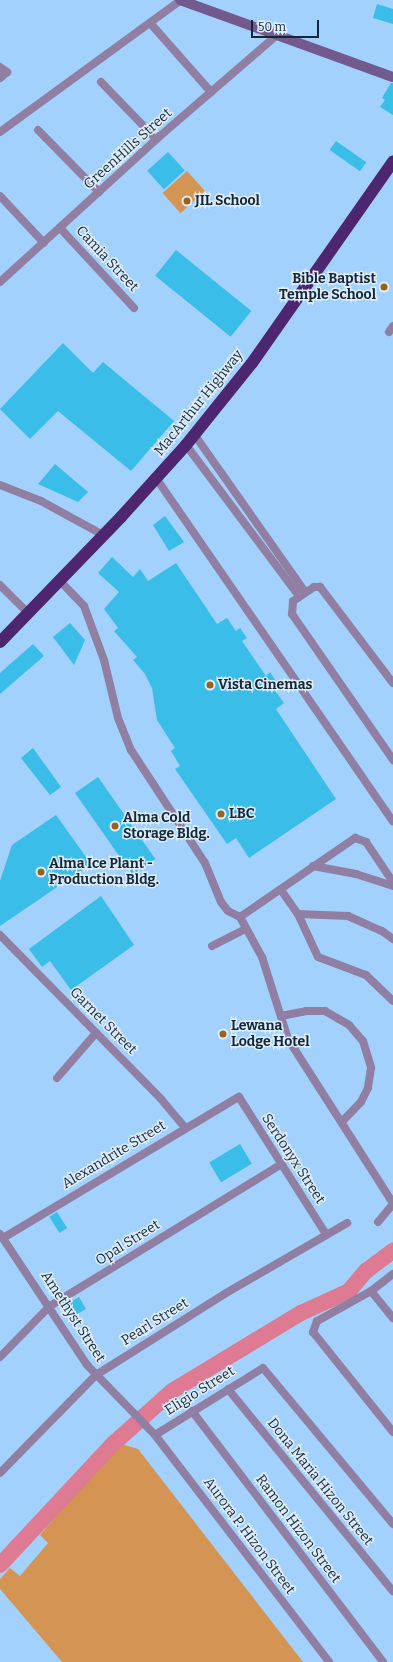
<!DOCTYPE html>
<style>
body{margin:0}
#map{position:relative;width:393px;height:1662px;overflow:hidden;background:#a1d1fc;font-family:Bitter,serif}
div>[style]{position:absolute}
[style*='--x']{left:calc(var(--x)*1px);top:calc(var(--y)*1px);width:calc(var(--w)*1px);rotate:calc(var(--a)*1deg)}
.green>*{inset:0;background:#d49554;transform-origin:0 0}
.river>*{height:16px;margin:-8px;padding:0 8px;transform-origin:8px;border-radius:8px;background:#de7a92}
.building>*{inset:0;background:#3abde9;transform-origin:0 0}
.street>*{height:8px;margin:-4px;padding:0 4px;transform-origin:4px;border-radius:4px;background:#907fa3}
.secondary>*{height:10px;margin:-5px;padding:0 5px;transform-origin:5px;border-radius:5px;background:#735a8e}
.highway>*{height:12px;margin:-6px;padding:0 6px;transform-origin:6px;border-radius:6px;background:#4d2570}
.dots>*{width:11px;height:11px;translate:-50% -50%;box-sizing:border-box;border:2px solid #e0eefb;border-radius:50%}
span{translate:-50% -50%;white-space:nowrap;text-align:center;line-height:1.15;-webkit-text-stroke:3px #e0eefb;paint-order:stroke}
.street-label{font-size:14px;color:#142737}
.poi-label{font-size:14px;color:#142737;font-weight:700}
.left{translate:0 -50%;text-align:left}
.right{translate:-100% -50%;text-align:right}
.scale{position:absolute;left:251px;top:20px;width:68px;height:18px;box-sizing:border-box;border:2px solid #142737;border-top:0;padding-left:5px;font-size:12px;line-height:14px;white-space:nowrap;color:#142737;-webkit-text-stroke:3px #e0eefb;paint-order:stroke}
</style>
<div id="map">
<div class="green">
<div style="left:187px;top:171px;width:27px;height:33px;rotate:48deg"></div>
<div style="clip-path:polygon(118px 1443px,138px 1449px,303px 1662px,62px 1662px,0 1589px,0 1579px,10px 1568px,20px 1576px,48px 1543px,40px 1535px)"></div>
</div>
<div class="river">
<div style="--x:0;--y:1565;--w:166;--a:-47"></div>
<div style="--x:113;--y:1444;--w:79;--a:-41.9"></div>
<div style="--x:172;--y:1391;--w:151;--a:-31.2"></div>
<div style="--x:301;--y:1313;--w:53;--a:-24.6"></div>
<div style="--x:349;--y:1291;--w:26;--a:-50"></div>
<div style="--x:366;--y:1271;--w:34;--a:-37"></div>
</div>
<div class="building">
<div style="clip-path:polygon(377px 4px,393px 9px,393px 24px,373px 18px)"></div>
<div style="clip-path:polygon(391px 83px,393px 83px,393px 115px,380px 107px,385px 100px,382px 98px)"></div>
<div style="left:336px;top:141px;width:37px;height:11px;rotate:35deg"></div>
<div style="left:168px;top:152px;width:25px;height:28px;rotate:48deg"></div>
<div style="left:176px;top:250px;width:97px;height:33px;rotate:39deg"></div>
<div style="clip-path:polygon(63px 343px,93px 373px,103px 362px,174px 421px,131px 471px,58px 411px,30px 439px,0 409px)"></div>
<div style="clip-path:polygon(55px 464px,88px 492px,78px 502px,38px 484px)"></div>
<div style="clip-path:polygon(165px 516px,184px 542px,169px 551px,153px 525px)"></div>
<div style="clip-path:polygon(112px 557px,133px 577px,140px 569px,148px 581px,176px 563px,217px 624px,227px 618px,236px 631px,240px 628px,247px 638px,242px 641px,266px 676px,270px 672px,277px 683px,272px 686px,284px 703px,276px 709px,336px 799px,249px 858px,236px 838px,227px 844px,175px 769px,180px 766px,171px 751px,175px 748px,157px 720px,152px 688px,145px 674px,133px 660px,137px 657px,114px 631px,118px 628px,104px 609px,119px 592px,98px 573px)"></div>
<div style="clip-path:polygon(70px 623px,85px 640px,74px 665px,53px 637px)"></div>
<div style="clip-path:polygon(33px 644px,44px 656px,0 694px,0 673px)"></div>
<div style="clip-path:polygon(33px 748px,61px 787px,50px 795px,21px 758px)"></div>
<div style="left:98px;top:777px;width:100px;height:28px;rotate:55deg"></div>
<div style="clip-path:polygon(56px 815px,91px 864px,0 926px,0 881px,12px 845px)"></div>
<div style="clip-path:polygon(101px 896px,134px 945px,71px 990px,50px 961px,42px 967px,29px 949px)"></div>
<div style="left:240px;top:1144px;width:23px;height:36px;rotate:59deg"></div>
<div style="left:57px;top:1212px;width:19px;height:9px;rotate:58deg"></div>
<div style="left:79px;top:1297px;width:14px;height:19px;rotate:60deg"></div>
</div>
<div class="street">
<div style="--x:151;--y:24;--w:91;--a:48.6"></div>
<div style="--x:0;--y:67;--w:9;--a:36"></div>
<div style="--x:7;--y:72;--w:9;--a:139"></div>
<div style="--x:101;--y:82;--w:79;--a:46"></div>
<div style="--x:38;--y:130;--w:87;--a:45.5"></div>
<div style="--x:0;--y:132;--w:224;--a:-36.1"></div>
<div style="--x:0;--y:196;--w:64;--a:46.9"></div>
<div style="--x:60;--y:228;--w:109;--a:47.2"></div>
<div style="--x:0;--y:282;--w:217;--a:-42.4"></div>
<div style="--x:160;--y:136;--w:153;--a:-40.8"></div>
<div style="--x:389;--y:332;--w:7;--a:-56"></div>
<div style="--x:194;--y:434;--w:193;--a:54.9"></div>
<div style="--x:186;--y:445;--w:189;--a:53.2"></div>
<div style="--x:156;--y:478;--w:417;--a:55.4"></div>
<div style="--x:0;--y:485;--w:44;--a:21.3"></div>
<div style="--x:41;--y:501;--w:71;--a:28.7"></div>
<div style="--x:59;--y:580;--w:36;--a:46"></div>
<div style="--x:84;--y:606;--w:58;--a:69.7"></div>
<div style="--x:104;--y:660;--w:60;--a:76.4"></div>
<div style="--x:118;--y:718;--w:35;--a:68"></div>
<div style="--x:131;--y:750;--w:135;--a:56.8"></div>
<div style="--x:205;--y:863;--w:42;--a:67.7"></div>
<div style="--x:221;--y:902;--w:11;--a:52"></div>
<div style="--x:228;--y:911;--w:13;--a:27"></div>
<div style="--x:240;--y:917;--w:46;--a:61.2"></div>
<div style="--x:262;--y:957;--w:86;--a:72.4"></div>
<div style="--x:288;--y:1039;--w:195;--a:57.4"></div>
<div style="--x:0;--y:585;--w:40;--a:45"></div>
<div style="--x:393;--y:683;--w:121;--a:-127.2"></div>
<div style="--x:320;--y:587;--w:6;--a:180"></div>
<div style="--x:314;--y:587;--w:25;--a:146"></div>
<div style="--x:293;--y:601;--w:13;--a:94"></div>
<div style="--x:292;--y:614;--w:178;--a:55.3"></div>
<div style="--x:313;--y:866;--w:44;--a:10.5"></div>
<div style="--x:356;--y:874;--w:39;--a:18"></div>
<div style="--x:281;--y:890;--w:29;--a:55"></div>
<div style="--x:298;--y:914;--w:47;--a:65.1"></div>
<div style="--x:318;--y:957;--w:51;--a:20.6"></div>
<div style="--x:366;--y:975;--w:37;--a:44"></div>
<div style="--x:298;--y:914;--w:50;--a:2.3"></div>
<div style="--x:348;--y:916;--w:37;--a:24"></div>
<div style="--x:382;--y:931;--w:14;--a:36"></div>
<div style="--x:240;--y:917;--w:140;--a:-34.5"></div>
<div style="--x:355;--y:838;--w:12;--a:20"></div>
<div style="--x:366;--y:842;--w:48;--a:56"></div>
<div style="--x:0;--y:935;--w:230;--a:45.5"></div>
<div style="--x:161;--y:1099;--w:38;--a:50"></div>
<div style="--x:212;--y:946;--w:38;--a:-27"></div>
<div style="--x:281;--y:1016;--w:25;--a:-11"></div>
<div style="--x:306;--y:1011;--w:19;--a:0"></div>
<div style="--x:325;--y:1011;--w:28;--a:30"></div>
<div style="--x:349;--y:1025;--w:21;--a:49"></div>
<div style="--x:363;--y:1041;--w:28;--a:73"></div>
<div style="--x:371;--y:1068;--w:20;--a:99"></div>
<div style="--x:368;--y:1088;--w:16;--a:117"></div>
<div style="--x:361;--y:1102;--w:28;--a:134"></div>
<div style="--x:57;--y:1078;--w:60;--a:-49.1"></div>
<div style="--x:378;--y:1222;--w:23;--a:-50"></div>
<div style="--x:0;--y:1234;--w:157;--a:56.4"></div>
<div style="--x:87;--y:1365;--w:98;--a:45.8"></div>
<div style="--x:155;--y:1435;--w:286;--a:52.5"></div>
<div style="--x:3;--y:1238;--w:275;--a:-30.9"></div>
<div style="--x:239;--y:1097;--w:162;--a:57.6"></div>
<div style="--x:393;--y:1274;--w:28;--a:142"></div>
<div style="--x:371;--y:1291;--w:62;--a:150.9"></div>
<div style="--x:317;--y:1321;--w:12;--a:110"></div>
<div style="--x:313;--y:1332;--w:128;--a:51.3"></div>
<div style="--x:371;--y:1291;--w:35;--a:51"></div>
<div style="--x:0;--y:1357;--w:71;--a:-45.6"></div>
<div style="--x:50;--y:1306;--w:270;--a:-31.5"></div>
<div style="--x:228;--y:1389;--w:261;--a:50.8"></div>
<div style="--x:192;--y:1411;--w:315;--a:52.7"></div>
<div style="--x:155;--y:1435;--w:127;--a:-31.8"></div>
<div style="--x:263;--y:1368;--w:203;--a:50.2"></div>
<div style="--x:0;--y:1473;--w:137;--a:-45.6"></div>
<div style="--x:96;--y:1375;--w:154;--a:-32.2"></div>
<div style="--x:226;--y:1293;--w:140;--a:-30"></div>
</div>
<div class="secondary">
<div style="--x:180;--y:0;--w:226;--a:19.9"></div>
</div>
<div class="highway">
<div style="--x:0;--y:642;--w:174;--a:-45.9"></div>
<div style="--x:121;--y:517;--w:97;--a:-47.9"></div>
<div style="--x:186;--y:445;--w:105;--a:-51.2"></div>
<div style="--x:252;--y:363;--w:246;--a:-55"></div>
</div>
<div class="dots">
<div style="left:187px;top:201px;background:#9a611e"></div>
<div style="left:384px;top:287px;background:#9a611e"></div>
<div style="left:210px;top:685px;background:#9a611e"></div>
<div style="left:221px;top:814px;background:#9a611e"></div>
<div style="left:115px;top:826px;background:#9a611e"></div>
<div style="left:41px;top:872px;background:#9a611e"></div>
<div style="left:223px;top:1034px;background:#9a611e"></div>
</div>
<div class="street-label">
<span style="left:128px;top:149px;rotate:-42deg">GreenHills Street</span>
<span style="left:107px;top:259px;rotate:47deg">Camia Street</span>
<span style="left:199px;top:403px;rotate:-51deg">MacArthur Highway</span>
<span style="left:103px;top:1021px;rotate:45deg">Garnet Street</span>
<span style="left:114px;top:1155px;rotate:-31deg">Alexandrite Street</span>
<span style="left:293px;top:1159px;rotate:57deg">Serdonyx Street</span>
<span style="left:128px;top:1243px;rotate:-32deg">Opal Street</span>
<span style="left:73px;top:1317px;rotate:57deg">Amethyst Street</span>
<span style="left:155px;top:1322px;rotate:-32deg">Pearl Street</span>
<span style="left:200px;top:1391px;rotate:-32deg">Eligio Street</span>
<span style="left:320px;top:1482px;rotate:51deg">Dona Maria Hizon Street</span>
<span style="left:298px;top:1529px;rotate:53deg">Ramon Hizon Street</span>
<span style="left:249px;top:1536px;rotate:53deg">Aurora P. Hizon Street</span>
</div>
<div class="poi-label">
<span class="left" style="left:195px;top:201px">JIL School</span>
<span class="right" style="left:376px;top:287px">Bible Baptist<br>Temple School</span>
<span class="left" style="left:218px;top:685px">Vista Cinemas</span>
<span class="left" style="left:229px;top:814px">LBC</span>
<span class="left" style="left:123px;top:826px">Alma Cold<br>Storage Bldg.</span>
<span class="left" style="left:49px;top:872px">Alma Ice Plant -<br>Production Bldg.</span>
<span class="left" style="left:231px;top:1034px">Lewana<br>Lodge Hotel</span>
</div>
<div class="scale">50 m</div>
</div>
